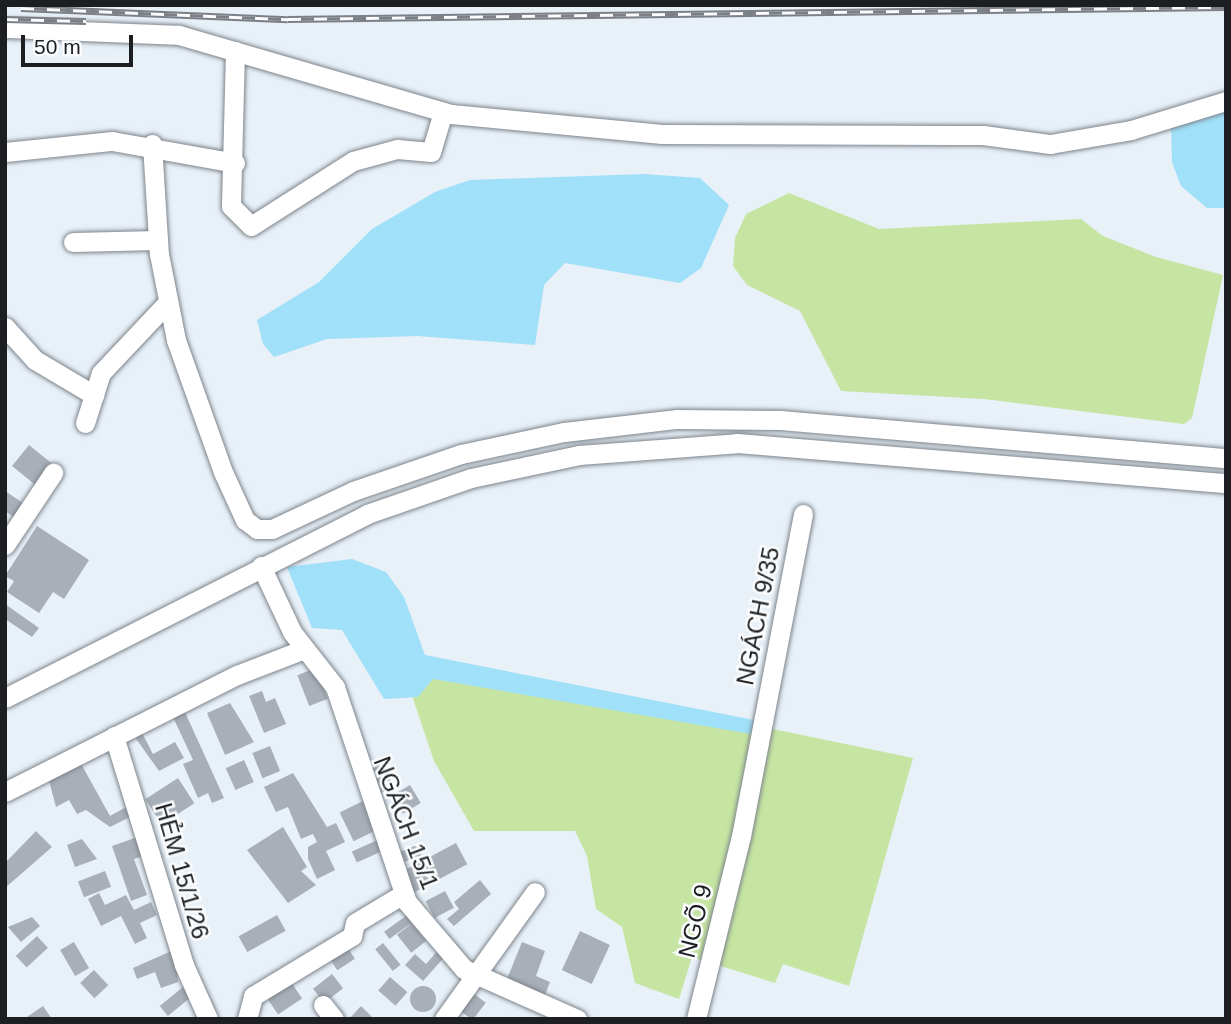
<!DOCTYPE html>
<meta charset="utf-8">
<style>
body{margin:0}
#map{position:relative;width:1231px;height:1024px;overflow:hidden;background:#e8f0f8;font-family:Arial,sans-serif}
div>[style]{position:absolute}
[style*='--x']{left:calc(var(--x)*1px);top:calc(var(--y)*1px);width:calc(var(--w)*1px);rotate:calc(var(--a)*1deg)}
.green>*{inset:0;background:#c6e5a2}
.water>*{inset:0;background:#a0e0f8}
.building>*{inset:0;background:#a8afb8;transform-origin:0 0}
.round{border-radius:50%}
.roads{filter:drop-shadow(0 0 2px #7d848b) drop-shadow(0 0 2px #7d848b)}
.minor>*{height:19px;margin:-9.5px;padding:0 9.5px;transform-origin:9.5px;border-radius:9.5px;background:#fff}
.rail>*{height:7px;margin-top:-3.5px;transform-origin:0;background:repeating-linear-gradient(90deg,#fbfcfe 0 13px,#7c8086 0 26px);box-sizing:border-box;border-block:2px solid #7c8086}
span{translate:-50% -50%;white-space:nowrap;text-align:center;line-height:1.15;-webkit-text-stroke:5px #fbfcfe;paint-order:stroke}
.street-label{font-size:24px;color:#1c1e21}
.frame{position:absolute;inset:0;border:7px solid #1c1e21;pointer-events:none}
.scale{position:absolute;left:21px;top:35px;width:112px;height:32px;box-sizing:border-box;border:4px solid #1c1e21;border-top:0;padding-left:9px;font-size:21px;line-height:24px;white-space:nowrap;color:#1c1e21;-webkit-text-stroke:5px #fbfcfe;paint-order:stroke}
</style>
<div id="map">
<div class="green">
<div style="clip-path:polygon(789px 193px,879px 229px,1081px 219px,1103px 236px,1156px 257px,1223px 275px,1192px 418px,1184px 424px,984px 399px,841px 391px,800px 311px,747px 285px,733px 266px,735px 238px,746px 214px)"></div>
<div style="clip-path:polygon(397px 651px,913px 758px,849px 986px,783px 964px,775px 983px,692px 957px,679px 999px,635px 983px,622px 927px,596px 909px,587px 856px,575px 831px,474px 831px,434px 761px)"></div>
</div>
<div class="water">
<div style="clip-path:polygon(1226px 96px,1226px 208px,1207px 208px,1181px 186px,1172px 162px,1171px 122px)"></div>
<div style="clip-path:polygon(644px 174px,700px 178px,729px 205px,701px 268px,680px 283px,565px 263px,544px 285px,535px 345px,417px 336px,327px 339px,274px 357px,263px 344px,257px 320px,319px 282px,372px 229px,435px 192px,470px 180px)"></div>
<div style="clip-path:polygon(352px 559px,386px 572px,404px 597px,425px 655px,754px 720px,751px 734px,433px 679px,418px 697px,384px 699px,342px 630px,312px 628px,287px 567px)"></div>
</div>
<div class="building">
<div style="left:29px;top:445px;width:33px;height:27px;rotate:39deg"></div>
<div style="clip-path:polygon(5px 491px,26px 505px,16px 519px,5px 511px)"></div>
<div style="clip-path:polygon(37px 526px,89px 560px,64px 599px,53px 592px,39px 613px,7px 592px,14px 581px,5px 576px)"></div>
<div style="clip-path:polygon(5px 604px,39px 628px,32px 637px,5px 619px)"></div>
<div style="left:316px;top:668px;width:33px;height:20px;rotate:69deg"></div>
<div style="clip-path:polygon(262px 691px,266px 702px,275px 698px,286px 724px,264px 733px,249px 696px)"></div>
<div style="clip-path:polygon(230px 703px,254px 742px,225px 755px,207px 713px)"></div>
<div style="clip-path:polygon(184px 710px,224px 798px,212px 803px,208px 793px,198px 798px,183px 764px,193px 760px,172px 715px)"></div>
<div style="clip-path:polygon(140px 729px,153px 754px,175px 742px,184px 758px,159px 771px,132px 733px)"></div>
<div style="left:270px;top:746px;width:27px;height:19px;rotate:68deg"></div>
<div style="clip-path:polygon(79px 760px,110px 816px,128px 806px,134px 815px,110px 827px,86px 810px,77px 814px,69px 800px,56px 807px,48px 777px)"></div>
<div style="left:244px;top:760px;width:24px;height:20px;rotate:66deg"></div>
<div style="left:380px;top:762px;width:28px;height:20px;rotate:60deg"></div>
<div style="clip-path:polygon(293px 773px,327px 827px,336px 823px,345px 842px,326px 851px,335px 870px,317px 879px,308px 859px,308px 847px,317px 842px,313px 834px,301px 839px,288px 807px,276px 812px,264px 787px)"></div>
<div style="left:178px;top:778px;width:30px;height:39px;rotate:57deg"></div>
<div style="left:410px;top:785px;width:21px;height:21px;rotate:59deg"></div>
<div style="left:363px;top:801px;width:32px;height:26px;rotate:64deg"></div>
<div style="clip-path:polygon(283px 827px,307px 867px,301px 871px,316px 885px,288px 903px,247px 850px)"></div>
<div style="clip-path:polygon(36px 831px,52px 847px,5px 888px,5px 863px)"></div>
<div style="clip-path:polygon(143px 835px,150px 854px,134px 859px,147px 895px,131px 901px,112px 846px)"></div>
<div style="left:382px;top:838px;width:12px;height:33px;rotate:66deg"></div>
<div style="clip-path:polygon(82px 839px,97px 859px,75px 867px,67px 845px)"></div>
<div style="left:456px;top:843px;width:24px;height:62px;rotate:62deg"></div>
<div style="left:417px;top:845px;width:11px;height:18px;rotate:68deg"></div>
<div style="left:105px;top:871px;width:17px;height:29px;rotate:69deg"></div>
<div style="clip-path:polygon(480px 880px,491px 894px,454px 926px,447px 919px,459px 909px,454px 902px)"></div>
<div style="left:445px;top:891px;width:19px;height:22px;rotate:62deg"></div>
<div style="clip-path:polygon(99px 893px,105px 905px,126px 895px,134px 910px,151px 902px,157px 915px,140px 923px,147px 938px,135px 944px,121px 916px,101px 926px,88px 899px)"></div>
<div style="left:410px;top:913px;width:9px;height:32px;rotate:54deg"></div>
<div style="left:277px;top:915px;width:18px;height:44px;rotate:61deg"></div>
<div style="clip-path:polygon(32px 917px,40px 926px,21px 942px,8px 927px)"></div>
<div style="left:412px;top:923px;width:23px;height:19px;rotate:52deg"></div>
<div style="left:580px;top:931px;width:33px;height:43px;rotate:25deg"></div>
<div style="left:37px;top:936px;width:16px;height:29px;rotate:47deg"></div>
<div style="left:74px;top:942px;width:30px;height:16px;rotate:60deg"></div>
<div style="left:344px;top:942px;width:20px;height:21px;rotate:57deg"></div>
<div style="clip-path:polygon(522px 942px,545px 951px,536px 976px,550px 982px,545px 995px,507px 979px)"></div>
<div style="left:383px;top:943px;width:28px;height:10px;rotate:51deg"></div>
<div style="clip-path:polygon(441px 947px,448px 953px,423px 981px,405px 965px,415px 954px,426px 964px)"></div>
<div style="clip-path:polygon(176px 949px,178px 982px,161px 988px,155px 972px,137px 979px,133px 968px)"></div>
<div style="left:94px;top:970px;width:21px;height:19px;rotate:47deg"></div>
<div style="left:332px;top:974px;width:18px;height:24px;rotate:52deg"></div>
<div style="left:287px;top:976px;width:27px;height:29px;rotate:56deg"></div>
<div style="left:390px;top:977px;width:23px;height:18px;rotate:41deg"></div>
<div class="round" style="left:410px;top:986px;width:26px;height:26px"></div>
<div style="left:183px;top:987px;width:13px;height:30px;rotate:51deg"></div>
<div style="left:469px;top:990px;width:21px;height:22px;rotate:37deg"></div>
<div style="clip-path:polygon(43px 1006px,52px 1019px,24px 1019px)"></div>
<div style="clip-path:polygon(361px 1006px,374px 1019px,349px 1019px)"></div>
</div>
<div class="roads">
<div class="minor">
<div style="--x:5;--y:28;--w:174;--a:2.3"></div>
<div style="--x:179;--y:35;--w:283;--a:16.2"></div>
<div style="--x:451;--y:114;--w:212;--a:5.4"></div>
<div style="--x:662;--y:134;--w:321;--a:0.2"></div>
<div style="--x:983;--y:135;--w:68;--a:7.7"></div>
<div style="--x:1050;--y:144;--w:82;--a:-9.8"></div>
<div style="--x:1131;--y:130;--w:99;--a:-17"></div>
<div style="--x:235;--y:51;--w:155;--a:91.5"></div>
<div style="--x:231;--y:206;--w:28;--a:45"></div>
<div style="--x:251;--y:226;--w:121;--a:-32.5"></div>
<div style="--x:353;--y:161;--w:46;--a:-15.3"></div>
<div style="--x:397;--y:149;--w:34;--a:5"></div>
<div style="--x:431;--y:152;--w:42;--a:-73.3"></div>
<div style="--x:152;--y:144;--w:110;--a:86.4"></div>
<div style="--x:159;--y:254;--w:88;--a:78.8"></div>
<div style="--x:176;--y:340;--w:140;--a:70.4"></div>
<div style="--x:223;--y:472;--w:53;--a:65.4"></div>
<div style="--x:245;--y:520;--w:15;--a:37"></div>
<div style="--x:257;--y:529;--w:15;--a:0"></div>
<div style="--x:272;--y:529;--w:89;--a:-25.1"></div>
<div style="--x:353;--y:491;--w:114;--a:-18.9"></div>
<div style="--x:461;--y:454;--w:105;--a:-12.1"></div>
<div style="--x:564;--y:432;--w:114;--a:-6.6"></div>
<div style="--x:677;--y:419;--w:103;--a:0.6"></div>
<div style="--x:780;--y:420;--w:448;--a:4.9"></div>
<div style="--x:5;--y:152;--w:108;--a:-5.9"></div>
<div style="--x:112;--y:141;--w:125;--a:10.1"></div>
<div style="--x:73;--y:242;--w:85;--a:-1.3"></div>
<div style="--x:5;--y:327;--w:45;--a:47.7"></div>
<div style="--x:35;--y:360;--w:69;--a:30.7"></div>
<div style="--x:85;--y:423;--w:52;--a:-72.3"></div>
<div style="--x:101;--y:373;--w:98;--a:-46.7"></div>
<div style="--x:5;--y:545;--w:87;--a:-56.3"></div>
<div style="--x:261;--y:566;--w:73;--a:64.8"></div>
<div style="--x:292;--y:632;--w:70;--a:52"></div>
<div style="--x:335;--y:687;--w:227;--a:71.5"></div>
<div style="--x:407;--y:902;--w:88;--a:49.6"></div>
<div style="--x:464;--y:969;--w:124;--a:23.9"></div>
<div style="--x:5;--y:698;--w:406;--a:-26.9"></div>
<div style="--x:367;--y:514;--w:110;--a:-19.1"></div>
<div style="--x:471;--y:478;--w:110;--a:-12"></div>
<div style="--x:579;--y:455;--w:158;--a:-4.3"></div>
<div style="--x:737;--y:443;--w:491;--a:4.7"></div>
<div style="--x:114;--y:736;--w:239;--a:73"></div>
<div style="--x:184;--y:965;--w:59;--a:66"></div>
<div style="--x:5;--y:792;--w:260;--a:-26.8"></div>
<div style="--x:237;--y:675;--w:72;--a:-21.2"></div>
<div style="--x:323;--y:1005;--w:18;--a:52"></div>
<div style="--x:247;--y:1019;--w:24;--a:-75"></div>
<div style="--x:253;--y:996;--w:116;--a:-31.2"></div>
<div style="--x:352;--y:936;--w:13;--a:-77"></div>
<div style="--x:355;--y:923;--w:56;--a:-31.1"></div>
<div style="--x:444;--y:1019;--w:156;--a:-54.4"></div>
<div style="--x:696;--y:1019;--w:188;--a:-76.2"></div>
<div style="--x:741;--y:836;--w:328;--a:-79.1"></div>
</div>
</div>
<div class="rail">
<div style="--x:21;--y:8;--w:267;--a:2.4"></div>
<div style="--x:288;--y:19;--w:938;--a:-0.73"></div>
<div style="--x:5;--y:19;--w:81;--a:1.4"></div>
</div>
<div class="street-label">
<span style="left:758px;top:616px;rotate:-79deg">NGÁCH 9/35</span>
<span style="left:406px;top:823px;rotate:69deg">NGÁCH 15/1</span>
<span style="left:182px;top:871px;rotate:74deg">HẺM 15/1/26</span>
<span style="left:695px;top:921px;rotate:-76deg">NGÕ 9</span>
</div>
<div class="frame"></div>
<div class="scale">50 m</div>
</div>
